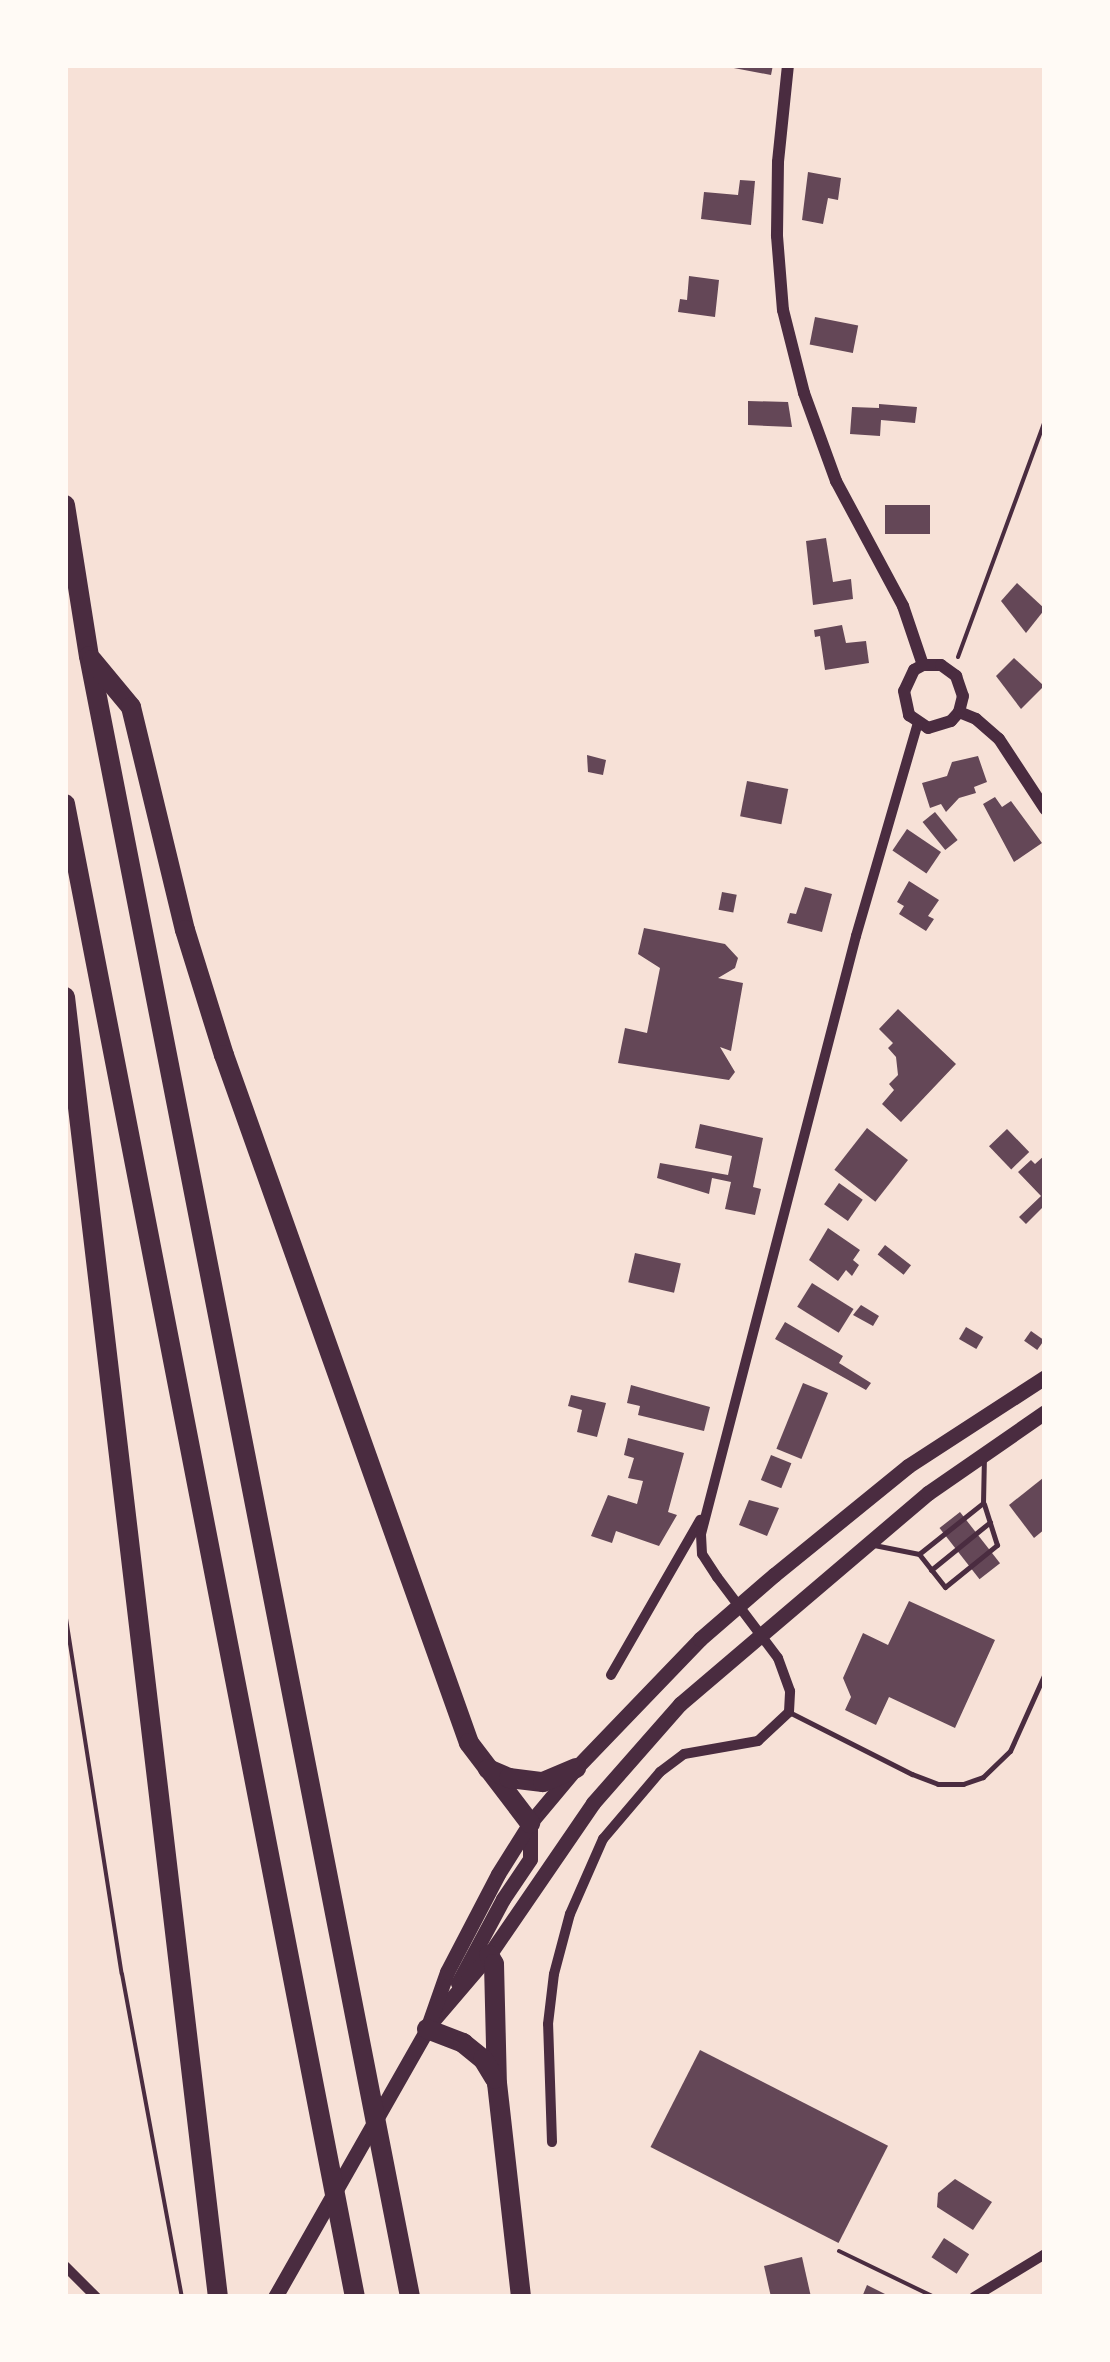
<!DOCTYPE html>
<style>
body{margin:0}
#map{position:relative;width:1110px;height:2362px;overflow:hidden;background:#f7e1d7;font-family:Ubuntu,sans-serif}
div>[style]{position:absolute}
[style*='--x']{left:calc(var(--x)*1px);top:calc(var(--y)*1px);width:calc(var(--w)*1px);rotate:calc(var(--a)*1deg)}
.building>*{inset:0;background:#644757;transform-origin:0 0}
.path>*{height:4px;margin:-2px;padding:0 2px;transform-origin:2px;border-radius:2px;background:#4a2c40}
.service>*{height:5px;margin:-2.5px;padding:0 2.5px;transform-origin:2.5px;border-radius:2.5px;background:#4a2c40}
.minor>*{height:10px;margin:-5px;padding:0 5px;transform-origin:5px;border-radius:5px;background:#4a2c40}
.tertiary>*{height:12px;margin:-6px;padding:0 6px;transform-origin:6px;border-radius:6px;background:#4a2c40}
.secondary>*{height:15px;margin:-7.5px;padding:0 7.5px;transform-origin:7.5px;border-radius:7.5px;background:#4a2c40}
.motorway>*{height:20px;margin:-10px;padding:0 10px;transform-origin:10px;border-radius:10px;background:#4a2c40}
span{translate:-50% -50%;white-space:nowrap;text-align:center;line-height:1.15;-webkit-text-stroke:10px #fffaf5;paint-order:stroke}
.frame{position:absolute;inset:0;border:68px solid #fffaf5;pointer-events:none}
</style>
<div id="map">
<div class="building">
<div style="clip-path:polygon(718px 65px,773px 65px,771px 75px)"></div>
<div style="clip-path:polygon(808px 172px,841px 178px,838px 200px,828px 198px,823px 224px,802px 220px)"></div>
<div style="clip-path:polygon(740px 180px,755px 181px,751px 225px,701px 219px,704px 192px,738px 195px)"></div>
<div style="clip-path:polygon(689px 276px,719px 280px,715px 317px,678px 312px,680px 299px,687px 300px)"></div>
<div style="left:815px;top:317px;width:44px;height:28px;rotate:11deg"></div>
<div style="clip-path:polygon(748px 401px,788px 402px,792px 427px,748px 425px)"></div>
<div style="clip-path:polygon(879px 404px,917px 407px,915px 423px,881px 420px,880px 436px,850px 434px,852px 407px,879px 408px)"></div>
<div style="left:930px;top:505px;width:29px;height:45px;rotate:90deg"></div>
<div style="clip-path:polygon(826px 538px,833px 582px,851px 579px,853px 599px,813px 605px,806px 541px)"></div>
<div style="clip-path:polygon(1017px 583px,1045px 609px,1026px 633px,1001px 601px)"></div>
<div style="clip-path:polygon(842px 625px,846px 643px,866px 641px,869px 663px,825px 670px,820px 636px,815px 637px,814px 630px)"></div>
<div style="clip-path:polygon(1014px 658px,1044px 686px,1021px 709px,996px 676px)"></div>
<div style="clip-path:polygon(587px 755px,606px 760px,603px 775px,588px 772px)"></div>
<div style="clip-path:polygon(978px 756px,987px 782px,974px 787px,976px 793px,959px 798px,946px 812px,941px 804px,930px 808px,922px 783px,947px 776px,952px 762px)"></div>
<div style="left:747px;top:781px;width:42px;height:36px;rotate:11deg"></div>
<div style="clip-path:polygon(995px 797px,1002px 807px,1011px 801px,1042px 843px,1014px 862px,983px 804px)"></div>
<div style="left:935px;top:812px;width:36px;height:16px;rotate:51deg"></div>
<div style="left:907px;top:829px;width:41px;height:26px;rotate:34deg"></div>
<div style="clip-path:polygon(909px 881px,939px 900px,928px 916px,934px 919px,926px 931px,899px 914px,904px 906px,897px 902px)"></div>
<div style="clip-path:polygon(805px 887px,832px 894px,822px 932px,787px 923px,790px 913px,796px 914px)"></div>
<div style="left:722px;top:892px;width:15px;height:18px;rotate:11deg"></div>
<div style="clip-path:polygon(644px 928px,725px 944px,738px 958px,735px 968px,718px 978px,743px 983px,731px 1051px,720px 1047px,735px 1072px,729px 1080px,618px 1063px,625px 1028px,647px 1033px,660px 968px,638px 954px)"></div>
<div style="clip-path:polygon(898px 1009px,956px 1064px,901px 1122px,882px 1104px,894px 1090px,889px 1084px,898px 1075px,896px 1057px,888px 1048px,893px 1043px,879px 1029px)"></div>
<div style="clip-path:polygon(700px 1124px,763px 1138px,753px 1187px,761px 1189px,755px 1215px,725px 1209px,731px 1182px,712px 1178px,709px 1194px,657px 1178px,660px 1163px,728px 1175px,732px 1156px,695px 1148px)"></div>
<div style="left:867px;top:1128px;width:52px;height:53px;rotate:38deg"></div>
<div style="left:1007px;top:1129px;width:32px;height:25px;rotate:46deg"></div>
<div style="clip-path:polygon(1045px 1155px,1045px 1205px,1026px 1224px,1019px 1217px,1041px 1196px,1018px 1172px,1031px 1160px,1035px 1164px)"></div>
<div style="left:839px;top:1183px;width:29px;height:26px;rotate:35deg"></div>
<div style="clip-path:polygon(828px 1228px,860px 1250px,853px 1260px,859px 1265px,852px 1276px,846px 1270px,838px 1281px,809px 1260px)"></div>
<div style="left:885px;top:1245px;width:33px;height:12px;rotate:38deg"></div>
<div style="left:635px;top:1253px;width:47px;height:30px;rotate:13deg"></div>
<div style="left:812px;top:1283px;width:49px;height:28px;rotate:32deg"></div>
<div style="clip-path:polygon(861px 1305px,879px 1316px,873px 1326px,853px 1315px)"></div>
<div style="clip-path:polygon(785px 1322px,843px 1356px,839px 1363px,871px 1383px,866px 1390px,775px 1339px)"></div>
<div style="left:966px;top:1327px;width:20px;height:14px;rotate:30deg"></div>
<div style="left:1031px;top:1331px;width:16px;height:12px;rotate:35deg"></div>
<div style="left:803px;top:1383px;width:27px;height:71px;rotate:22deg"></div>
<div style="clip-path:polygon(631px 1385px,710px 1407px,704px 1431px,638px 1415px,640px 1406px,627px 1403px)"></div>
<div style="clip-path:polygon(571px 1395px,606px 1403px,597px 1437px,577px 1432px,582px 1410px,568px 1406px)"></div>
<div style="clip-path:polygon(628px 1438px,684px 1453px,668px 1512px,677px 1515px,659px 1546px,616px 1531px,612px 1543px,591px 1536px,608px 1495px,637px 1504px,643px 1481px,628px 1478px,634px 1458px,624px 1455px)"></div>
<div style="left:771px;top:1455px;width:22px;height:27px;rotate:22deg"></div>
<div style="clip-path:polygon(1043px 1478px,1045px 1529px,1034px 1538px,1009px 1505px)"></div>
<div style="clip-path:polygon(749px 1500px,779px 1508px,767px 1536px,739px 1525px)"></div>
<div style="left:960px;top:1512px;width:65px;height:26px;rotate:52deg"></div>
<div style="clip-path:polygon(909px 1601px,995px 1640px,955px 1728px,889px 1697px,876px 1725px,845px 1710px,851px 1697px,843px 1678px,863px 1633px,888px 1645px)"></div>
<div style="left:700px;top:2050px;width:211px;height:109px;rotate:27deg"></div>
<div style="clip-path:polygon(955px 2179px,992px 2202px,973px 2230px,937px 2207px,938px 2193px)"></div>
<div style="left:944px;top:2238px;width:30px;height:23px;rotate:33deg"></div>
<div style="clip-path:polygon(802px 2257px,811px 2297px,771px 2297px,764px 2266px)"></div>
<div style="clip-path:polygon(867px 2285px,891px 2297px,862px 2297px)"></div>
</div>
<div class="path">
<div style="--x:958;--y:657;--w:252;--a:-69.8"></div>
<div style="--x:65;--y:1612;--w:366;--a:81.1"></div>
<div style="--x:122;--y:1974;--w:329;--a:79.5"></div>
<div style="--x:839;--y:2251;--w:106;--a:25.8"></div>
</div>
<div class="service">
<div style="--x:874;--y:1545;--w:46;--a:11.3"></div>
<div style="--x:919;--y:1554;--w:82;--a:-38.6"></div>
<div style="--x:983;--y:1503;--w:46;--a:-88.8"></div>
<div style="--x:919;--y:1554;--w:42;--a:51.8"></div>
<div style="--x:945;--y:1587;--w:67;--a:-38.9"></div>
<div style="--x:997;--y:1545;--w:43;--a:-107.6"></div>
<div style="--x:931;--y:1570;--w:76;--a:-39.1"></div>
<div style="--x:789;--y:1712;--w:138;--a:26.8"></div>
<div style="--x:912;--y:1774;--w:28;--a:21"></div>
<div style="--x:938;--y:1784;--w:25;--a:0"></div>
<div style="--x:963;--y:1784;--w:21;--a:-19"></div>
<div style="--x:983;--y:1777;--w:37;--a:-44"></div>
<div style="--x:1010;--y:1751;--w:85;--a:-65.8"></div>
</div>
<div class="minor">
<div style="--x:611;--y:1675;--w:179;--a:-60.1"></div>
<div style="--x:552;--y:2142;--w:118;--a:-91.9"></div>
<div style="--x:548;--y:2024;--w:50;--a:-83.2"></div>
<div style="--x:554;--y:1974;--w:62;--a:-75.1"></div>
<div style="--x:570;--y:1914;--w:82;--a:-66.3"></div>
<div style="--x:603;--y:1839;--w:88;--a:-49.6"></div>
<div style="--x:660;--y:1772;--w:30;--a:-37"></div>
<div style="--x:684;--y:1754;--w:75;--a:-10"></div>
<div style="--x:758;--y:1741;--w:42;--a:-43.1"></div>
<div style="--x:789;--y:1712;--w:21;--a:-87"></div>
<div style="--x:790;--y:1691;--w:35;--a:-110"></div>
<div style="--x:778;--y:1658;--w:101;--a:-127"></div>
<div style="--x:717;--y:1577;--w:27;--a:-123"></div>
<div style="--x:702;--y:1554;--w:20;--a:-93"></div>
<div style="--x:701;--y:1534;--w:618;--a:-75.47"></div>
<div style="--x:856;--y:936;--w:222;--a:-73.8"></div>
<div style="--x:65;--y:2266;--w:44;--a:45"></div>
<div style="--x:974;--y:2297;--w:83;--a:-31.2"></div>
</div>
<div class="tertiary">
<div style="--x:788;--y:65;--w:98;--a:95.9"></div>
<div style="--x:778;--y:162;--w:74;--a:90.8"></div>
<div style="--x:777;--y:236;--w:74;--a:85.4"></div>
<div style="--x:783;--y:310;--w:86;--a:75.8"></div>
<div style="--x:804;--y:393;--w:94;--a:70"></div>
<div style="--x:836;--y:481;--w:142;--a:61.8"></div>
<div style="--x:903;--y:606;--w:62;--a:71.3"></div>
<div style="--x:923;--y:665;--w:10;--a:151"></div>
<div style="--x:914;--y:670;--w:23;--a:115"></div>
<div style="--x:904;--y:691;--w:25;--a:78"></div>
<div style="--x:909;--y:715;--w:23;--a:34"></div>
<div style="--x:928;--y:728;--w:24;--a:-17"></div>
<div style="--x:951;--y:721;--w:12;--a:-48"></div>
<div style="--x:923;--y:665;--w:18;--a:0"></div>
<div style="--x:941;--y:665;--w:19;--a:36"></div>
<div style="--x:956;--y:676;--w:21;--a:71"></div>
<div style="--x:963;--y:696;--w:16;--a:104"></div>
<div style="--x:959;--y:712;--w:18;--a:22"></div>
<div style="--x:976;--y:719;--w:30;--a:41"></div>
<div style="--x:999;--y:739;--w:84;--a:56.7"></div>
</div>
<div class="secondary">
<div style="--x:458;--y:1983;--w:95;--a:-61.8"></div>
<div style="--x:503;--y:1899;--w:48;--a:-56"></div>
<div style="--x:530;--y:1859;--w:36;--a:-90"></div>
<div style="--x:435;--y:2018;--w:83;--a:-49.4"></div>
<div style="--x:489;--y:1955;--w:184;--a:-55.6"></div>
<div style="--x:593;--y:1803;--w:132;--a:-48.7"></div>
<div style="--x:680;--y:1704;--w:326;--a:-40.4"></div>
<div style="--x:928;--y:1493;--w:142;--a:-34.7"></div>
<div style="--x:275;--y:2297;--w:308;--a:-60.4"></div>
<div style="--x:427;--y:2029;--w:60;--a:-70.7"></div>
<div style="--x:447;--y:1972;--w:110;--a:-62.5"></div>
<div style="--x:498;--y:1874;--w:60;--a:-57.9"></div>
<div style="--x:530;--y:1823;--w:72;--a:-50.1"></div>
<div style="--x:576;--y:1768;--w:179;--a:-46.1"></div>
<div style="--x:700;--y:1639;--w:98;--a:-40.9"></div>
<div style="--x:774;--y:1575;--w:173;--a:-39.1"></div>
<div style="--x:908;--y:1466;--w:163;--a:-33"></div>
</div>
<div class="motorway">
<div style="--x:65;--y:505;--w:153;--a:81"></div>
<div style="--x:89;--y:656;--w:1672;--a:78.93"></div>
<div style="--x:92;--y:660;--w:61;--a:50.3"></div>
<div style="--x:131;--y:707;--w:229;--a:76.4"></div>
<div style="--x:185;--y:930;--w:131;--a:72.7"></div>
<div style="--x:224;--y:1055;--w:730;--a:70.4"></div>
<div style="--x:469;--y:1743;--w:101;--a:52.7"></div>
<div style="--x:65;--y:804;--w:1521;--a:79.01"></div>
<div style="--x:65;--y:997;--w:1309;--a:83.29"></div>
<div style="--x:488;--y:1769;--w:23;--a:23"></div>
<div style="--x:509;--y:1778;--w:34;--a:7"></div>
<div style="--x:543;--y:1782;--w:36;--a:-23"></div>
<div style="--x:489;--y:1955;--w:10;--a:61"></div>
<div style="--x:494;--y:1964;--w:119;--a:88.6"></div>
<div style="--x:497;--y:2083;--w:215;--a:83.6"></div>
<div style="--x:427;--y:2029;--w:39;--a:21"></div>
<div style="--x:463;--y:2043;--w:26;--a:39"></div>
<div style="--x:483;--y:2059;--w:23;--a:59"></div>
</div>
<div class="frame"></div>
</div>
